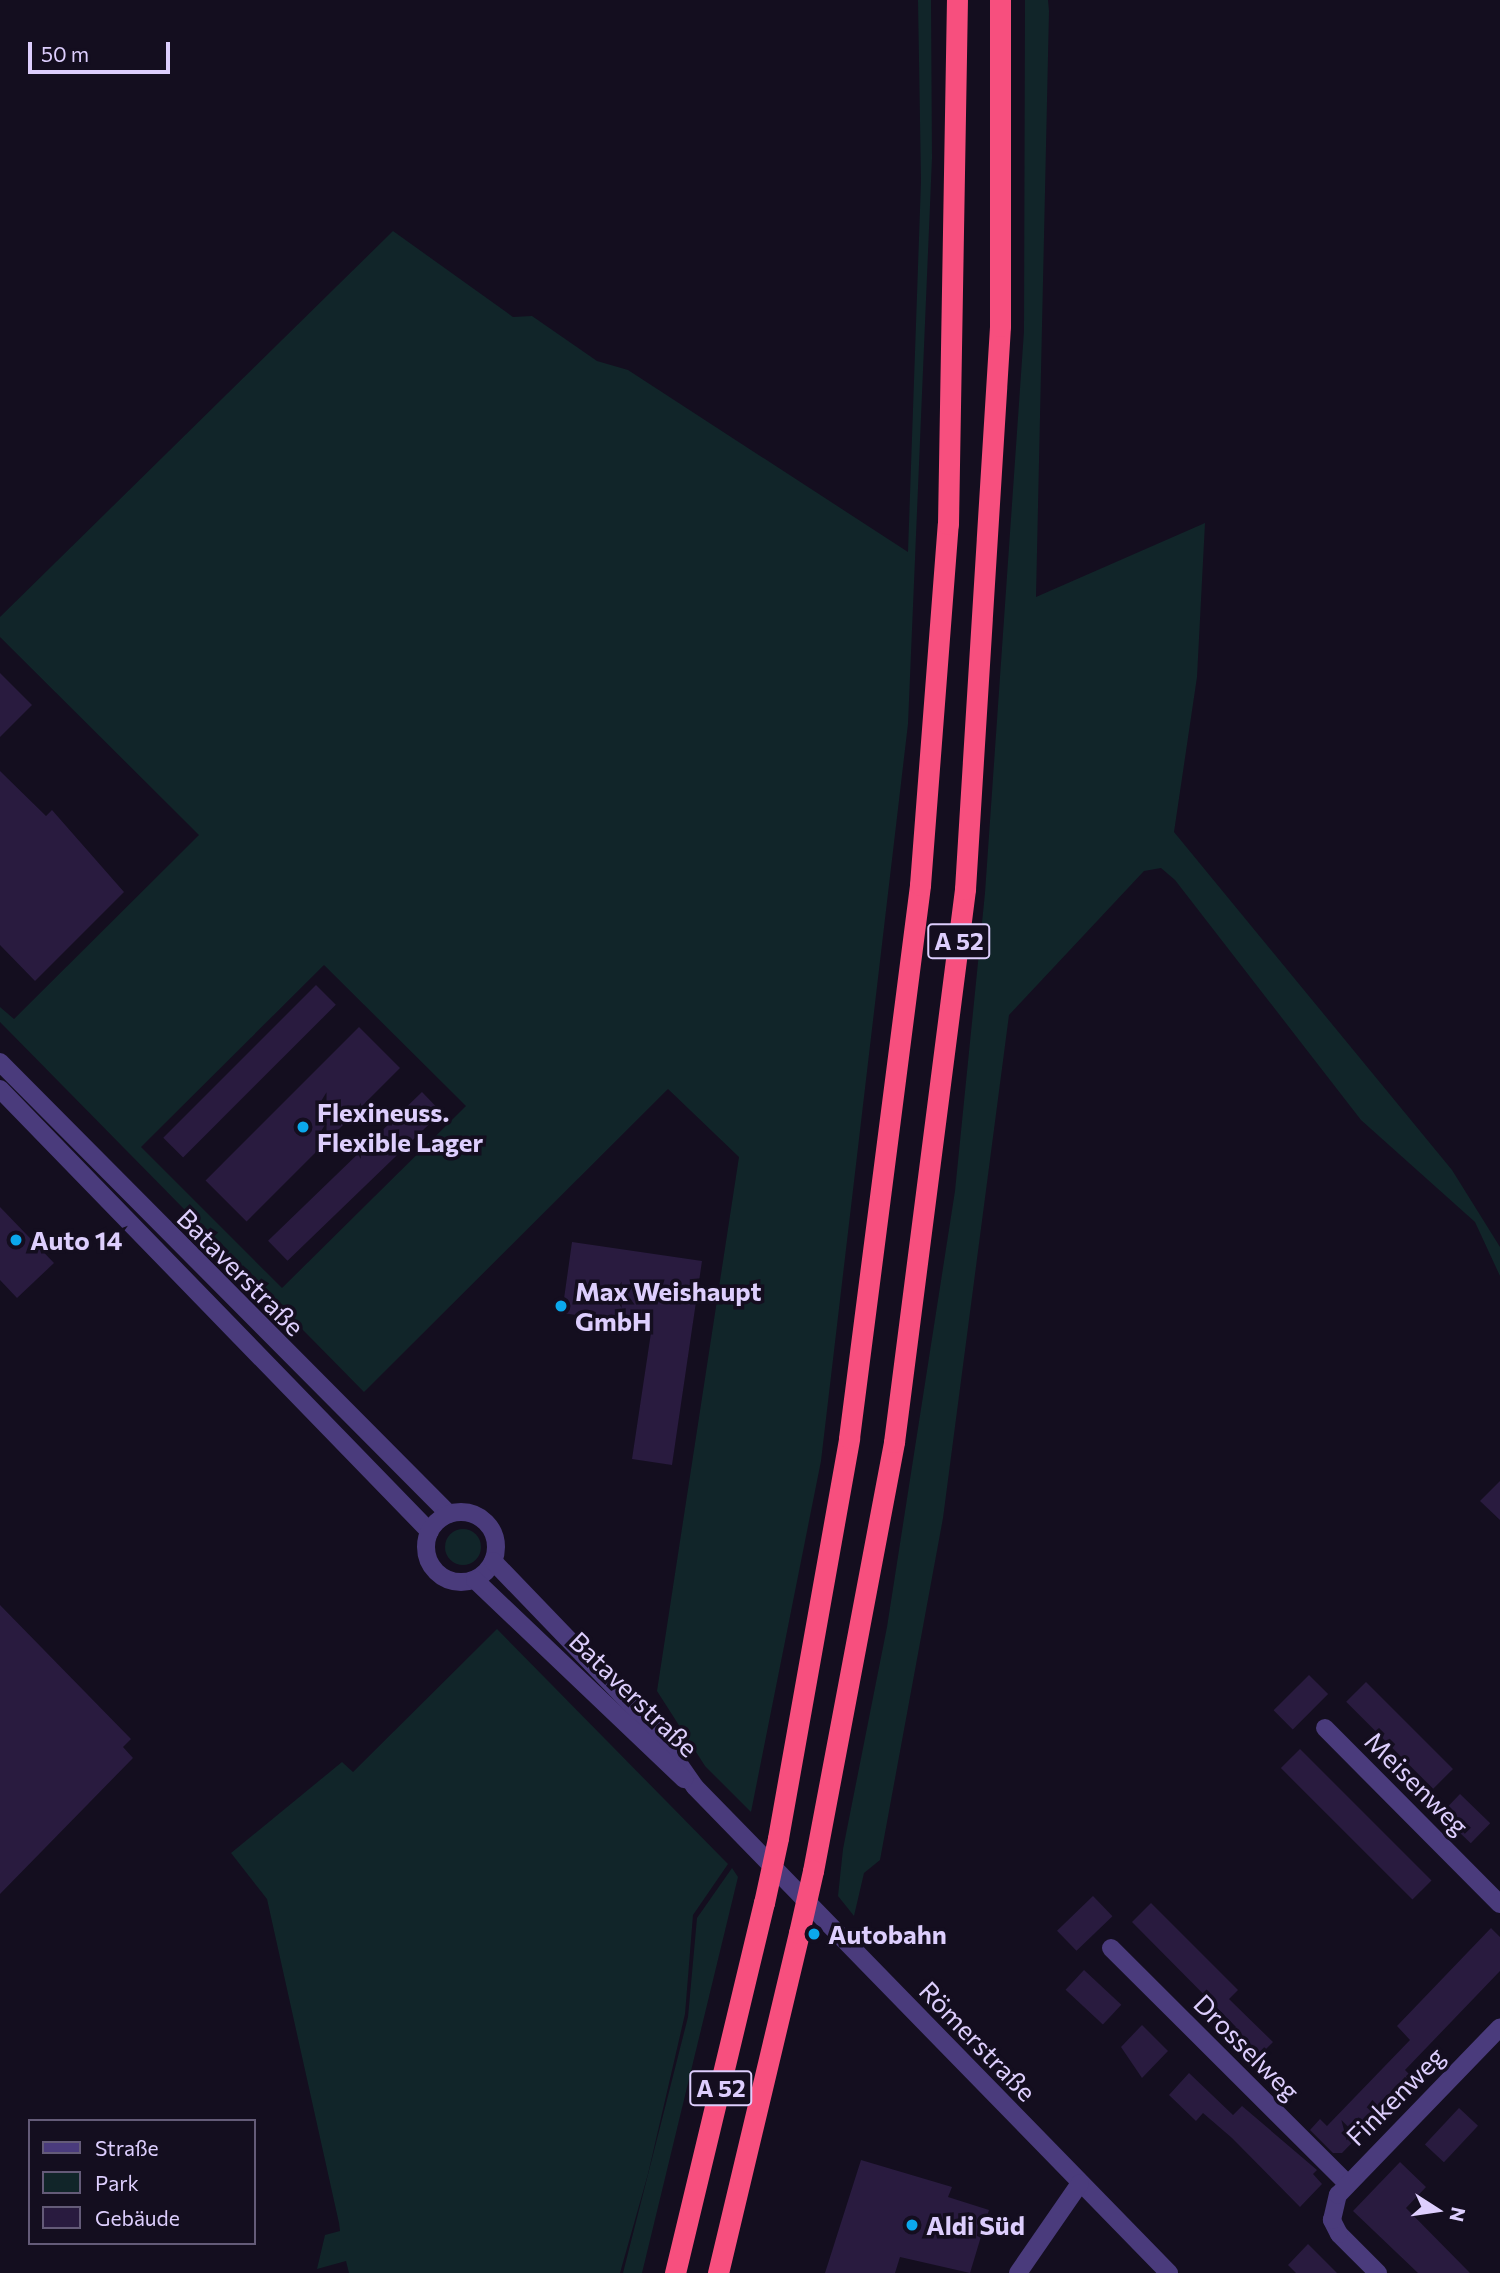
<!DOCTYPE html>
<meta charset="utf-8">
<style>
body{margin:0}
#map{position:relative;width:1500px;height:2273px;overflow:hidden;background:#140e1f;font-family:Commissioner,sans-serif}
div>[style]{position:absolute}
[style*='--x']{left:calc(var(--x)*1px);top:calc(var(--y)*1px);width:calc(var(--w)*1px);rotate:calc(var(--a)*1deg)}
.green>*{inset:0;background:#112529}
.round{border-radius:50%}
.building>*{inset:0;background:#291b3f;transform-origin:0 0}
.minor>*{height:18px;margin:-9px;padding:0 9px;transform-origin:9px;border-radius:9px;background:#4a3b7c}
.minor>.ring{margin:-9px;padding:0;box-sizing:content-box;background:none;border:18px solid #4a3b7c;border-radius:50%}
.highway>*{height:21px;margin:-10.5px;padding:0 10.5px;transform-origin:10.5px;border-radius:10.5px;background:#f74f7e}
.highway-bridge>*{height:21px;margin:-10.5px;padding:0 10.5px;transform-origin:10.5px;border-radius:10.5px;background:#f74f7e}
.dots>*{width:19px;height:19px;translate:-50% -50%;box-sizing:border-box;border:4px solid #140e1f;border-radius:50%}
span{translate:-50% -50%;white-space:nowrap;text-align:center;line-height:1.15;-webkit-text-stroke:7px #140e1f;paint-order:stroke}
.shield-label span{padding:2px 5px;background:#140e1f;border:2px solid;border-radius:5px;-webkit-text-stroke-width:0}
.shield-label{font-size:24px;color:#ddcefd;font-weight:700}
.poi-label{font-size:26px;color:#ddcefd;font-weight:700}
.left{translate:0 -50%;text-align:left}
.street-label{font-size:26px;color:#ddcefd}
.legend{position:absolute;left:28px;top:2119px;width:228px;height:126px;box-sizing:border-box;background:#140e1f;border:2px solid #645b78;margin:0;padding:9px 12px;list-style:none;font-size:21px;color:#ddcefd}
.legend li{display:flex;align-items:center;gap:14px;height:35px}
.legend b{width:35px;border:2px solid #645b78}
.north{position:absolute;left:1402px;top:2175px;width:70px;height:70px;-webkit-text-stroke:5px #140e1f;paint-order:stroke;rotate:102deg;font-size:19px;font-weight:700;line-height:28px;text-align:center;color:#ddcefd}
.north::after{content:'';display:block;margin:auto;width:24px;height:32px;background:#ddcefd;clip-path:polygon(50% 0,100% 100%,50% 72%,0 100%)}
.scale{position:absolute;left:28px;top:42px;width:142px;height:32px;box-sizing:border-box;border:4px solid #ddcefd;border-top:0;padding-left:9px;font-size:21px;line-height:24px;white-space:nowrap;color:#ddcefd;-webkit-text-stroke:5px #140e1f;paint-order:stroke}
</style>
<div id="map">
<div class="green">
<div style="clip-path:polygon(evenodd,918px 0,931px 0,932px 158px,908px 724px,821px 1461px,751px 1812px,705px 1766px,657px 1691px,739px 1157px,668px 1089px,364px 1392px,0 1022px,0 1007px,14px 1019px,199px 835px,0 637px,0 617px,393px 231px,513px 317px,532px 316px,597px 361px,628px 370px,908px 552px,921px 181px,918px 0,324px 965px,466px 1106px,282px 1288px,141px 1147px,324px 965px)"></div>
<div style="clip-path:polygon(1025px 0,1048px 0,1049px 11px,1036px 597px,1205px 523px,1197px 677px,1174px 832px,1452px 1170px,1500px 1247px,1500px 1276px,1475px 1222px,1361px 1120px,1175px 880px,1161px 868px,1144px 871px,1009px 1015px,943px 1518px,880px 1860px,864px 1873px,854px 1916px,838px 1896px,843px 1849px,887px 1627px,955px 1191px,985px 893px,1024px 331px)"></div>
<div class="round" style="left:445px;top:1529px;width:36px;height:36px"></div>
<div style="clip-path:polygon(497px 1629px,728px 1864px,693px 1915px,685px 2014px,648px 2174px,620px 2273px,349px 2273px,346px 2261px,317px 2269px,325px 2235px,340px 2231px,339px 2223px,267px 1899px,231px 1853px,342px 1762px,353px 1772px)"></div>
<div style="clip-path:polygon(732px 1868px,738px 1877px,642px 2273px,623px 2273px,688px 2017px,697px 1918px)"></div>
</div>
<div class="building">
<div style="clip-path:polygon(0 673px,32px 705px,0 737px)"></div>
<div style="clip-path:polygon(0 771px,46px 816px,52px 810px,124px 892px,35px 981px,0 945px)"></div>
<div style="left:316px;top:985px;width:28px;height:216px;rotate:45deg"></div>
<div style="left:359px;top:1027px;width:58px;height:217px;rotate:45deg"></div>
<div style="left:422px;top:1092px;width:28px;height:214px;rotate:46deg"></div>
<div style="clip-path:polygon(0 1207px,54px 1263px,17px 1298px,0 1280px)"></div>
<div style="clip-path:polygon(572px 1242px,702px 1261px,672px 1465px,632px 1459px,652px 1326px,562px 1313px)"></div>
<div style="clip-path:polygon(1500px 1481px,1500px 1520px,1480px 1501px)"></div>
<div style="clip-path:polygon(0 1605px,131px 1739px,123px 1747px,133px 1758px,0 1894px)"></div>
<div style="left:1309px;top:1675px;width:27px;height:50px;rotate:45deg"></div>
<div style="left:1366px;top:1682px;width:123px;height:28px;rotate:45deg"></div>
<div style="left:1300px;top:1749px;width:186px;height:27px;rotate:45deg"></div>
<div style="left:1460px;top:1794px;width:42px;height:28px;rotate:44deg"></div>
<div style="left:1093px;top:1896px;width:28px;height:50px;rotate:46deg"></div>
<div style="clip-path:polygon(1151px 1903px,1238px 1990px,1229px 1999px,1273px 2042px,1252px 2063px,1226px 2037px,1236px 2027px,1132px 1922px)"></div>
<div style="clip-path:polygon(1491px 1928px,1500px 1937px,1500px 1971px,1405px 2070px,1414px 2079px,1342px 2153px,1333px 2153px,1310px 2130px,1320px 2119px,1327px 2126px,1410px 2040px,1397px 2026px)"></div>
<div style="left:1084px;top:1970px;width:51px;height:27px;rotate:43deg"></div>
<div style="clip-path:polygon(1142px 2025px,1168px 2051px,1142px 2078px,1121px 2047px)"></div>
<div style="clip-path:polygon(1189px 2073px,1233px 2115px,1242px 2106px,1317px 2170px,1313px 2174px,1322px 2184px,1300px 2207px,1232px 2138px,1203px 2113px,1196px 2121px,1169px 2095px)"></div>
<div style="left:1459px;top:2108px;width:26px;height:50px;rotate:43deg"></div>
<div style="clip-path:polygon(861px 2160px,952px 2187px,948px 2197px,989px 2210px,970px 2273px,900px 2257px,895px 2273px,825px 2273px)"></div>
<div style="clip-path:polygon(1400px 2162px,1426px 2187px,1406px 2208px,1470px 2273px,1418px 2273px,1353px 2211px)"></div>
<div style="clip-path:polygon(1308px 2244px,1337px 2273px,1296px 2273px,1288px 2265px)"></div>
</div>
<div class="minor">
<div style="--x:0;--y:1062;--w:637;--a:45.19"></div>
<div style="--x:0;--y:1089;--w:617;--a:45.85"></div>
<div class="ring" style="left:426px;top:1512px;width:52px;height:52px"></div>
<div style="--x:493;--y:1561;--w:231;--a:46.1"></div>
<div style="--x:653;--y:1727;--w:73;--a:55"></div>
<div style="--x:695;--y:1787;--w:679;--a:45.72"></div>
<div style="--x:475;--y:1580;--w:289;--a:43.6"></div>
<div style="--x:1325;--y:1728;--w:248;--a:45.2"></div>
<div style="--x:1111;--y:1948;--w:333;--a:44.9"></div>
<div style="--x:1018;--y:2273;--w:109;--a:-55.4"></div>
<div style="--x:1378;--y:2273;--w:55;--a:-135"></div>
<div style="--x:1339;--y:2234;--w:16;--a:-117"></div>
<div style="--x:1332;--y:2220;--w:26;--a:-77"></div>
<div style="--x:1338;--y:2195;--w:233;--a:-46"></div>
</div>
<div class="highway">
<div style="--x:778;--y:1838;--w:406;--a:-79.9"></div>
<div style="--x:849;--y:1438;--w:558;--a:-82.68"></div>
<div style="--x:920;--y:885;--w:362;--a:-85.6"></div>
<div style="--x:948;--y:524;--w:524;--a:-89.02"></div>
<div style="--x:813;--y:1871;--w:437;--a:-79.3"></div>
<div style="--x:894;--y:1442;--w:558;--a:-82.68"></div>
<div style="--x:965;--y:889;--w:564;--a:-86.44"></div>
<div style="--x:1000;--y:326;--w:326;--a:-90"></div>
<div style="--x:675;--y:2273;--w:381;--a:-76.5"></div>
<div style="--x:718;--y:2273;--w:350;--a:-76.6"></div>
</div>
<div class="highway-bridge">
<div style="--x:764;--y:1903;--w:66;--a:-77.8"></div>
<div style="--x:799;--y:1933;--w:64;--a:-77.3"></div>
</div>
<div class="dots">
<div style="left:303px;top:1127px;background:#0ba8ec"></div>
<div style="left:16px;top:1240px;background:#0ba8ec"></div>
<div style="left:561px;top:1306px;background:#0ba8ec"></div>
<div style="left:814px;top:1934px;background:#0ba8ec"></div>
<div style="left:912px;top:2225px;background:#0ba8ec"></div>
</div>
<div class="shield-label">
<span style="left:959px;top:941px">A 52</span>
<span style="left:721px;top:2088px">A 52</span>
</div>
<div class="poi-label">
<span class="left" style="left:317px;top:1127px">Flexineuss.<br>Flexible Lager</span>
<span class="left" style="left:30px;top:1240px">Auto 14</span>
<span class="left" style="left:575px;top:1306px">Max Weishaupt<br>GmbH</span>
<span class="left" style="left:828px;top:1934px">Autobahn</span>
<span class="left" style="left:926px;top:2225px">Aldi Süd</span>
</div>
<div class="street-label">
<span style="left:241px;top:1272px;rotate:45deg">Bataverstraße</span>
<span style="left:634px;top:1694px;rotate:44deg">Bataverstraße</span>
<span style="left:1417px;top:1783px;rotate:45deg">Meisenweg</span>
<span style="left:978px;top:2041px;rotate:46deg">Römerstraße</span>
<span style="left:1247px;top:2047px;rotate:45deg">Drosselweg</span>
<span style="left:1395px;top:2096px;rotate:-45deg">Finkenweg</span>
</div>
<ul class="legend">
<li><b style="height:9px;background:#4a3b7c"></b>Straße</li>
<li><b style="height:19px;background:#112529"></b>Park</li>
<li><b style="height:19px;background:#291b3f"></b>Gebäude</li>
</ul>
<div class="north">N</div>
<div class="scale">50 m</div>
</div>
